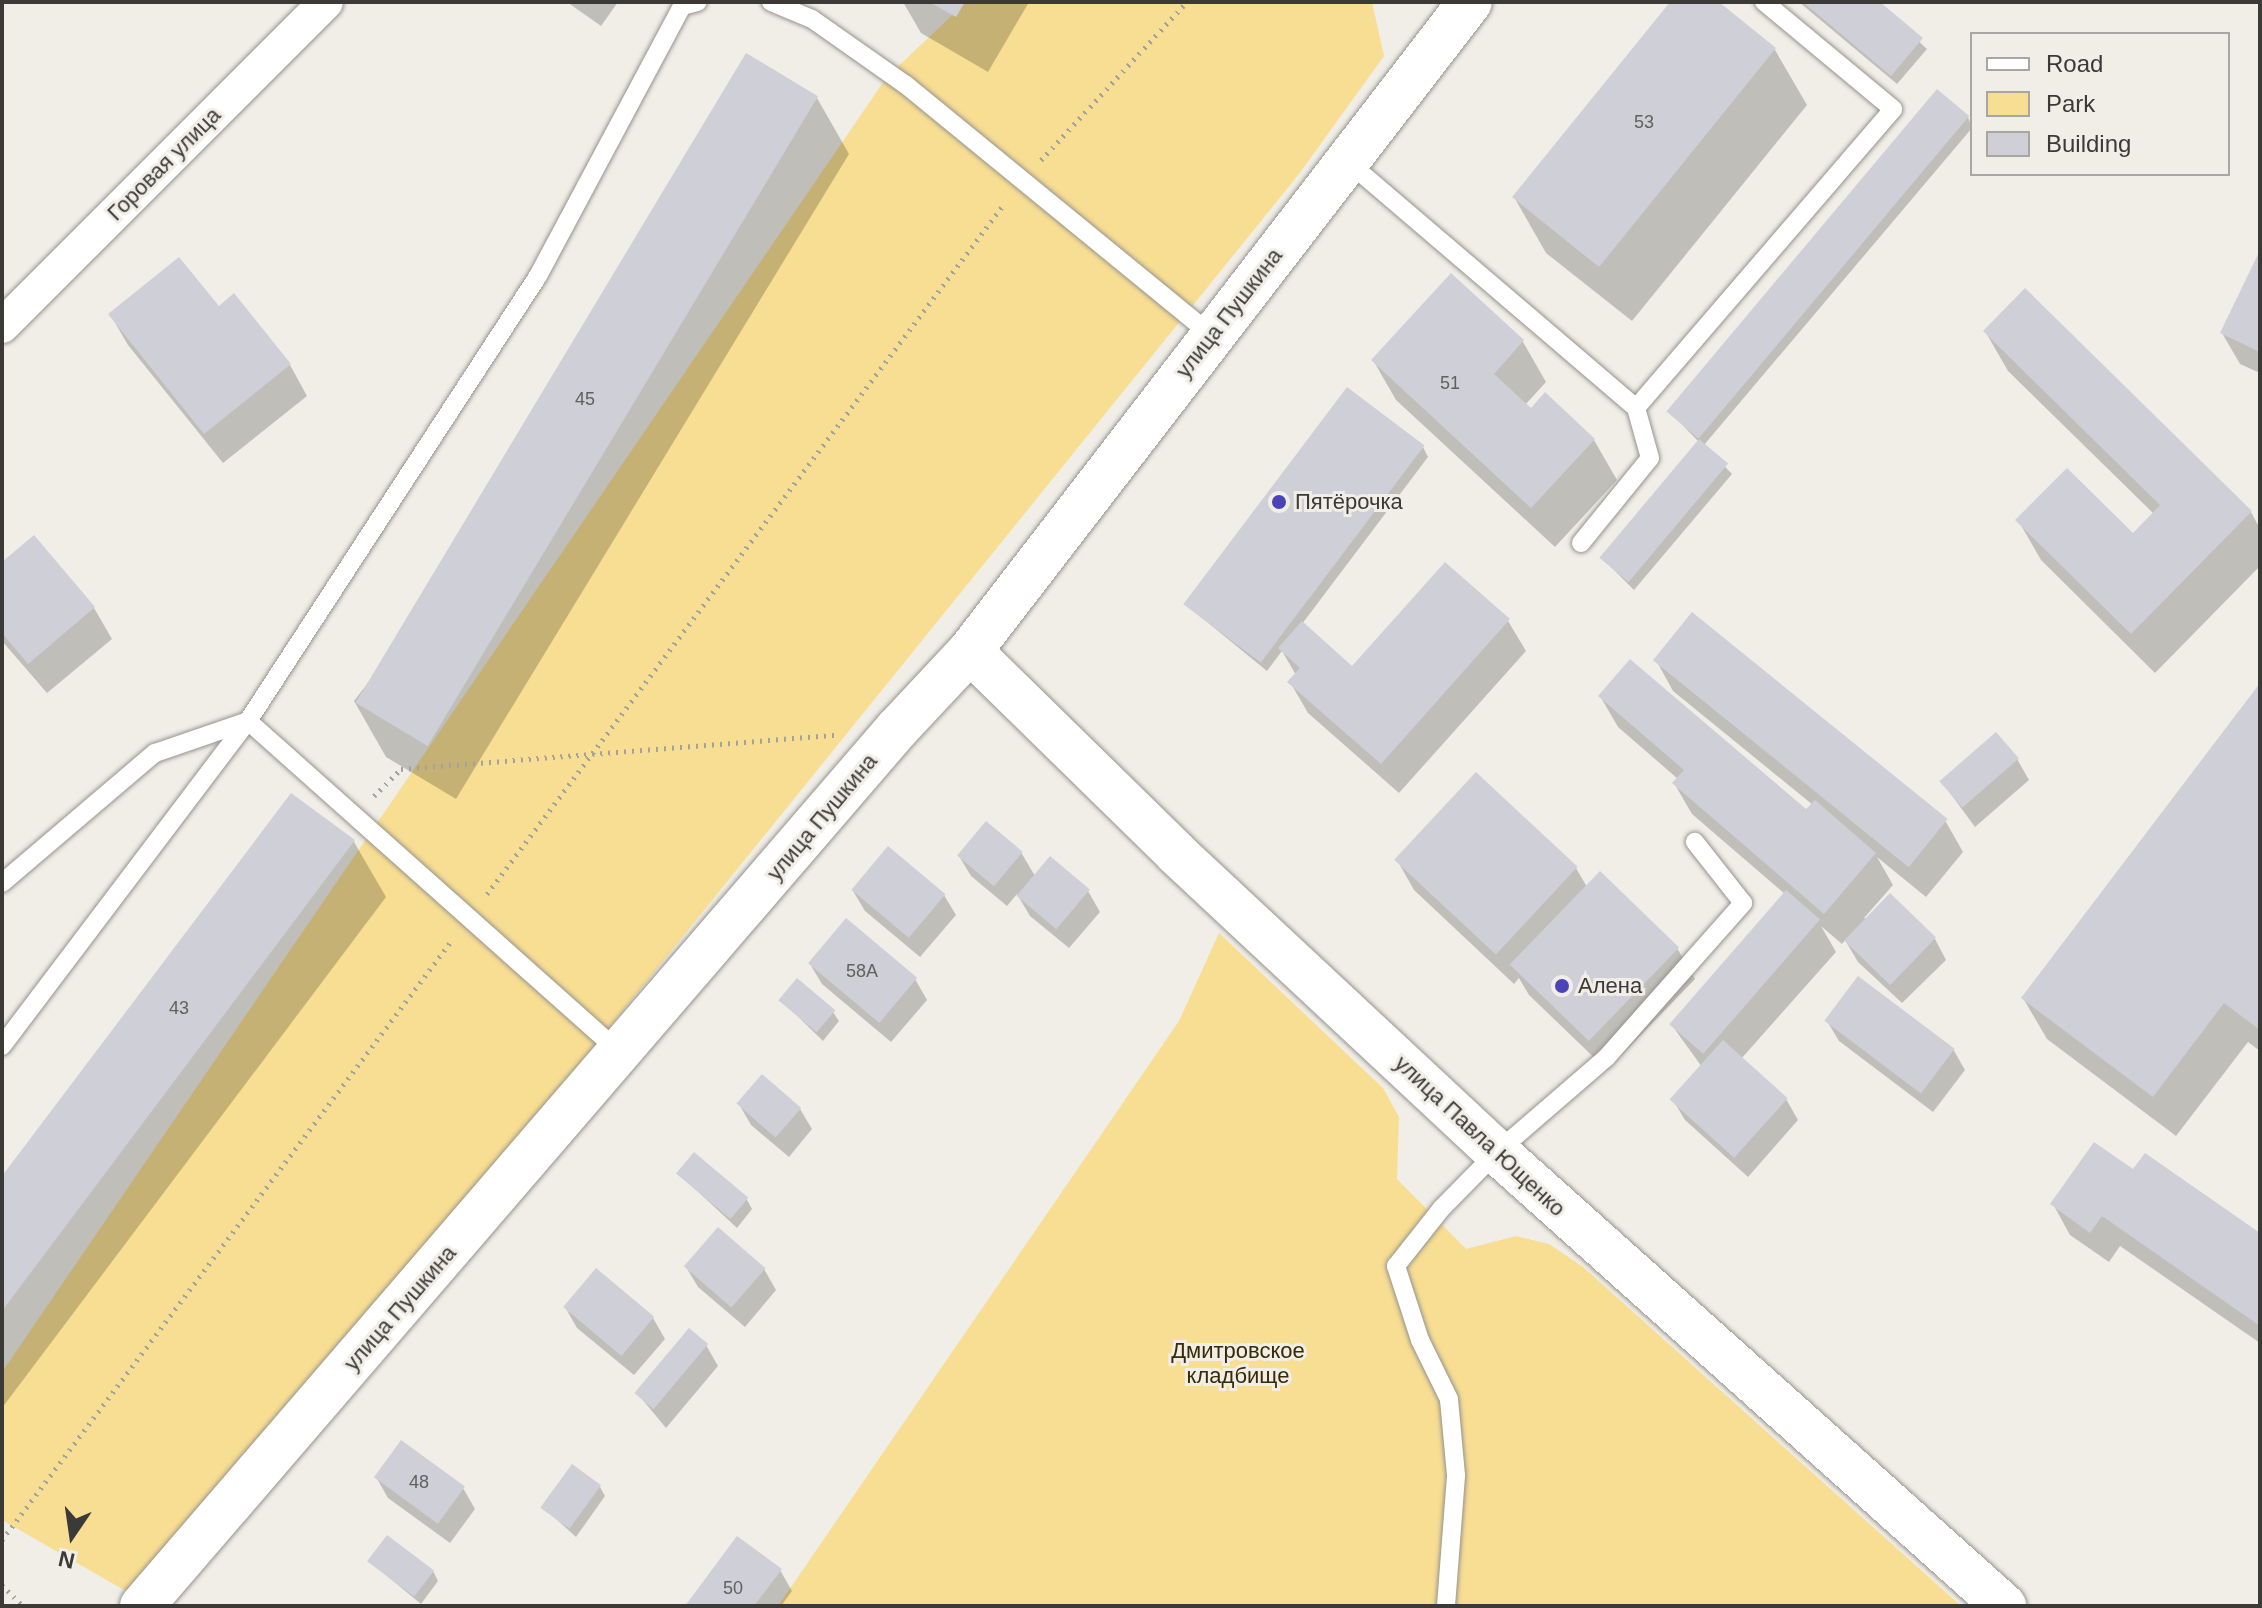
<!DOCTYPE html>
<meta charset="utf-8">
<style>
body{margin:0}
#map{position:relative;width:2262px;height:1608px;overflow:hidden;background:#f0eee7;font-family:Helvetica,sans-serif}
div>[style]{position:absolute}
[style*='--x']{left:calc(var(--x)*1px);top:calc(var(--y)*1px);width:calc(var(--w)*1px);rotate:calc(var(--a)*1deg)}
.green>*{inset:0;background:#f8de93}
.shadow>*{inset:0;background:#0003}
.building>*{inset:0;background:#cfd0d7;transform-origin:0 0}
.path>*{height:5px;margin-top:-2.5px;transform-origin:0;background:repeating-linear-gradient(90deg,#a3a29d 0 2px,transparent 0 8px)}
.roads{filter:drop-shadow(0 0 2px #96938d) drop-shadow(0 0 2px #96938d)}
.service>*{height:18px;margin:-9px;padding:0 9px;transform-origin:9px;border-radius:9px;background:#fff}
.minor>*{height:34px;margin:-17px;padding:0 17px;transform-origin:17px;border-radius:17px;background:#fff}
.tertiary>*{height:44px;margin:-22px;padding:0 22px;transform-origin:22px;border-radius:22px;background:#fff}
.dots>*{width:22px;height:22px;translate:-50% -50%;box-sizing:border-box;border:4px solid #f0eee7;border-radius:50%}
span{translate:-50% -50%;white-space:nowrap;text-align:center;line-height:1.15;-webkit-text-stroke:6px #f0eee7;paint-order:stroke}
.number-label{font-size:18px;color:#60605f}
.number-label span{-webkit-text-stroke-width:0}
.street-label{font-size:22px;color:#3b3a37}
.poi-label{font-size:22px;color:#3b3a37}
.left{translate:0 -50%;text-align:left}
.park-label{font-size:22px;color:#372a04}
.frame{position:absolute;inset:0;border:4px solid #3b3a37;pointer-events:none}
.legend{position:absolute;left:1970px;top:32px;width:260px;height:144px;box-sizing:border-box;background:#f0eee7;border:2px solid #a8a6a1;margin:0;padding:10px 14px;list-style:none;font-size:24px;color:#3b3a37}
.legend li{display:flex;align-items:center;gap:16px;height:40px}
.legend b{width:40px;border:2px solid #a8a6a1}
.north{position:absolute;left:32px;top:1496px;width:80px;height:80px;-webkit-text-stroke:6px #f0eee7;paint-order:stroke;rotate:193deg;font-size:22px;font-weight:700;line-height:32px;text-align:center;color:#3b3a37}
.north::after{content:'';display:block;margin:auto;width:28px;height:36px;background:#3b3a37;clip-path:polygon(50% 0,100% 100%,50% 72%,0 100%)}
</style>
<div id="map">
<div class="green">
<div style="clip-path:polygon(966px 2px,1372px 2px,1384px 56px,1299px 174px,145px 1602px,2px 1520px,2px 1372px,886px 78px)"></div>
<div style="clip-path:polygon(1219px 933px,1383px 1088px,1399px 1117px,1397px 1179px,1466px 1249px,1516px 1236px,1549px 1244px,1583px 1267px,1961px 1606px,778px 1606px,1179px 1021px)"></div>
</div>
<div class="shadow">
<div style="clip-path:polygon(567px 2px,618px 2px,601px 26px)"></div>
<div style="clip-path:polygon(903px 2px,1029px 2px,988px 72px,921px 33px)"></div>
<div style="clip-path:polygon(1672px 2px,1716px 2px,1775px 50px,1807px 105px,1632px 321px,1546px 253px,1514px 197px)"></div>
<div style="clip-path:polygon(1799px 2px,1876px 2px,1927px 49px,1897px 84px)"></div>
<div style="clip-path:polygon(817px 98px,849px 154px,456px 799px,386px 757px,354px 701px)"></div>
<div style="clip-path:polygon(1968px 117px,1972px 128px,1704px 445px,1732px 474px,1634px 590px,1601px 557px,1699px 442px,1668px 410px)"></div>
<div style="clip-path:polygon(2260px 255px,2260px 373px,2240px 364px,2222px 333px)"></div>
<div style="clip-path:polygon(1452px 276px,1523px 342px,1546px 382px,1525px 405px,1594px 440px,1617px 480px,1555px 547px,1396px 400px,1373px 360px)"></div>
<div style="clip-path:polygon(218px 309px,290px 365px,307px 396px,223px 463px,128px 345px,110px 314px)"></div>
<div style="clip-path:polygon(1985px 331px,2251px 512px,2260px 529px,2260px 566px,2155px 673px,2041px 560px,2018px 520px,2133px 536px,2154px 514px,2008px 371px)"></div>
<div style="clip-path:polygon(1423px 447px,1428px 457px,1302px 624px,1353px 669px,1508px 621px,1526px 651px,1399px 793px,1308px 713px,1290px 682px,1296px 675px,1282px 651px,1267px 671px,1185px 604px)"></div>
<div style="clip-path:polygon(34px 538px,94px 608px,112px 639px,47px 693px,2px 641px,2px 565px)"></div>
<div style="clip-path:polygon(1656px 660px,1946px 822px,1963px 852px,1926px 897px,1877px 857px,1893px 885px,1864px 918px,1935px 939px,1946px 960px,1902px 1003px,1858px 962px,1845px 940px,1842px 944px,1821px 926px,1836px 952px,1741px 1059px,1786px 1099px,1798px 1120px,1748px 1177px,1685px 1120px,1673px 1100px,1702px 1067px,1671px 1024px,1785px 894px,1692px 814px,1674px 783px,1678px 779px,1618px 727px,1600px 696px,1807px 812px,1813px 805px,1673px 691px)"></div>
<div style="clip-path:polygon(2260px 686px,2260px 1051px,2248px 1042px,2176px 1136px,2047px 1039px,2023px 998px)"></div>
<div style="clip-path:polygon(2017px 759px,2029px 780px,1975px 827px,1942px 782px)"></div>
<div style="clip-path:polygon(291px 795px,354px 842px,386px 897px,2px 1408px,2px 1180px)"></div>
<div style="clip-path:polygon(986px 824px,1022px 854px,1035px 876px,1088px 891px,1100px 912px,1069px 948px,1030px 916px,1017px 894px,1007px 906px,971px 876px,959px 856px)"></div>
<div style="clip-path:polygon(1397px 860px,1576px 868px,1587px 887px,1677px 948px,1695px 979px,1607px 1070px,1529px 995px,1519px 978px,1514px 984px,1414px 890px)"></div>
<div style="clip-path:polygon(853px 891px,944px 895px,956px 915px,920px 957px,865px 911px)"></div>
<div style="clip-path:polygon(810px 964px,915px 979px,927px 1000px,891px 1042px,822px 984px)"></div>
<div style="clip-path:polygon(781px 1000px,833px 1012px,839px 1021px,823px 1041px)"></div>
<div style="clip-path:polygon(1827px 1021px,1953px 1049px,1965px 1070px,1933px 1112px,1839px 1041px)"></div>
<div style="clip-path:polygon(739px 1104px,800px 1109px,812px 1129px,789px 1157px,751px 1125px)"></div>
<div style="clip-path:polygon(695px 1155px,747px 1200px,752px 1209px,737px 1228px,679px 1174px)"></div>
<div style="clip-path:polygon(2134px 1172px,2260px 1235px,2260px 1343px,2120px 1246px,2109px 1262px,2070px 1235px,2053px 1204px)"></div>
<div style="clip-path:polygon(686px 1267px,764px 1269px,776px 1290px,745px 1327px,698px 1287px)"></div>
<div style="clip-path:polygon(565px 1307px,653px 1318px,665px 1339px,634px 1375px,577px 1328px)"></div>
<div style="clip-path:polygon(706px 1345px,718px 1366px,666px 1428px,637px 1393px)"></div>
<div style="clip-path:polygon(376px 1477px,463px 1488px,475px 1509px,450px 1543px,388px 1498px)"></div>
<div style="clip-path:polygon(600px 1487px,605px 1496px,576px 1537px,543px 1507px)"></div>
<div style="clip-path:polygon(370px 1562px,433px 1571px,438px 1581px,421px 1604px)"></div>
<div style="clip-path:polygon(780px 1570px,792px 1591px,781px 1606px,687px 1606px)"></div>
</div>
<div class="building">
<div style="clip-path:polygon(929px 2px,965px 2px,956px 17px)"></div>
<div style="clip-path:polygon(1670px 2px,1719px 2px,1776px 48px,1599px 267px,1512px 197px)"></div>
<div style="clip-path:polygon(1803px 2px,1880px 2px,1923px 38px,1891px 76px)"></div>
<div style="left:746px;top:53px;width:84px;height:758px;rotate:31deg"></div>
<div style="left:1937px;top:89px;width:42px;height:421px;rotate:40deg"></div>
<div style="clip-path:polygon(2260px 250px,2260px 352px,2220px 333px)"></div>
<div style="clip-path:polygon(179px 257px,219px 306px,234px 293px,291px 364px,204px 434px,108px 314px)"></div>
<div style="clip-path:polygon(1451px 273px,1524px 340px,1494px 374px,1531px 408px,1545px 392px,1595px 439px,1531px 508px,1371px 360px)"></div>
<div style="clip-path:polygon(2025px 288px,2252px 511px,2131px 634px,2015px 520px,2067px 468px,2133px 533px,2160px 505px,1983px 331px)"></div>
<div style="left:1347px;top:387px;width:97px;height:272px;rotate:37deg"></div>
<div style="left:1699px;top:439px;width:38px;height:155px;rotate:40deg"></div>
<div style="clip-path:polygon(34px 535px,95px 607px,28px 664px,2px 633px,2px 562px)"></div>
<div style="clip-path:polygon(1445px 562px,1510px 619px,1381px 764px,1287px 682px,1300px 668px,1278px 648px,1302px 621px,1352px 666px)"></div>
<div style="left:1692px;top:612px;width:329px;height:62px;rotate:39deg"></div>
<div style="clip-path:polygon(1630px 659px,1806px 809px,1815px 800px,1876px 853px,1824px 914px,1672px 783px,1684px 770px,1598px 696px)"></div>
<div style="clip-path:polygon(2260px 683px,2260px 1030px,2224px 1003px,2153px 1097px,2021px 998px)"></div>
<div style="left:1996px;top:732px;width:35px;height:75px;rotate:49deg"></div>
<div style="left:1476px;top:772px;width:139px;height:120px;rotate:43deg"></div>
<div style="clip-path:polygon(291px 793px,355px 840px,2px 1311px,2px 1176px)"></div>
<div style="left:986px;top:821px;width:48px;height:45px;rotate:40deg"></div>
<div style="left:888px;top:846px;width:75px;height:57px;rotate:40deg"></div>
<div style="left:1050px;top:856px;width:52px;height:52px;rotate:40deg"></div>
<div style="left:1600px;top:871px;width:110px;height:130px;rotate:44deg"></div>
<div style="left:1786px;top:890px;width:45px;height:178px;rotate:41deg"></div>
<div style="left:1890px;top:893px;width:64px;height:66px;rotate:44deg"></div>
<div style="left:846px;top:918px;width:93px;height:59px;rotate:40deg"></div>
<div style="left:1858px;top:976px;width:121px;height:56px;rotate:37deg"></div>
<div style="left:797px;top:978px;width:50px;height:29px;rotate:40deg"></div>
<div style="left:1723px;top:1040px;width:87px;height:80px;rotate:42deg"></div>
<div style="left:762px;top:1074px;width:52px;height:39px;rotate:41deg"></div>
<div style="clip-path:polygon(2094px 1142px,2133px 1169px,2145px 1153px,2260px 1233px,2260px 1326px,2102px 1216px,2090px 1233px,2050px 1204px)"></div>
<div style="left:694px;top:1152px;width:71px;height:28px;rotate:40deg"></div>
<div style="left:718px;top:1227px;width:63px;height:52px;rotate:41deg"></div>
<div style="left:596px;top:1268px;width:76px;height:51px;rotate:40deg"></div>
<div style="left:689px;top:1328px;width:25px;height:85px;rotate:40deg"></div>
<div style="left:401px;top:1440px;width:79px;height:46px;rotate:36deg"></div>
<div style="left:572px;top:1464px;width:36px;height:54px;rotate:36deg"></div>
<div style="left:387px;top:1535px;width:59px;height:33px;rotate:37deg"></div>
<div style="clip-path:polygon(737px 1536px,782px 1569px,754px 1606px,685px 1606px)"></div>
</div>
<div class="path">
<div style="--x:1041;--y:160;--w:215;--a:-47.3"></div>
<div style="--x:374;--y:796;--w:38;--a:-45"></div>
<div style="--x:401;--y:769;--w:436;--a:-4.5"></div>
<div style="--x:487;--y:894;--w:862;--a:-53.16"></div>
<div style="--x:2;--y:1540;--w:750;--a:-53.13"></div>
<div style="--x:2;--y:1585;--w:30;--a:45"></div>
</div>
<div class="roads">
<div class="service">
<div style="--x:771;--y:2;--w:44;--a:22.5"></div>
<div style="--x:812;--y:19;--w:115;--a:35.1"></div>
<div style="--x:906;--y:85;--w:394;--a:39.3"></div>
<div style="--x:1347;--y:161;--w:380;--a:40.5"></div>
<div style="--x:1636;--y:408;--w:394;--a:-49.3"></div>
<div style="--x:1893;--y:109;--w:168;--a:-140.3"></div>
<div style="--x:1581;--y:543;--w:109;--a:-50.9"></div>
<div style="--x:1650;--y:458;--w:52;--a:-105.6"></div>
<div style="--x:2;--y:883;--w:201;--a:-40.4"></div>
<div style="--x:155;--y:753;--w:98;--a:-19"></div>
<div style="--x:248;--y:721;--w:531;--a:-56.91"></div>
<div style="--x:538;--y:276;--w:306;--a:-61.9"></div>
<div style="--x:682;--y:6;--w:16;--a:-14"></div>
<div style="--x:2;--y:1046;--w:408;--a:-52.9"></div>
<div style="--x:248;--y:721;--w:497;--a:41.7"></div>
<div style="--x:1446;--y:1606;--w:131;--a:-85.6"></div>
<div style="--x:1456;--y:1475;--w:76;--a:-95.3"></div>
<div style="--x:1449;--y:1399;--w:66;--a:-116.2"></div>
<div style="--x:1420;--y:1340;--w:78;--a:-108"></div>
<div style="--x:1396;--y:1266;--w:73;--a:-51.7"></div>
<div style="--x:1441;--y:1209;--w:80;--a:-45.5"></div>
<div style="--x:1497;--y:1152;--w:144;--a:-40.8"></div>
<div style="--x:1606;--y:1058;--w:207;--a:-48.5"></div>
<div style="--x:1743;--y:903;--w:78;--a:-128.2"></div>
</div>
<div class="minor">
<div style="--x:2;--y:326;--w:458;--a:-45"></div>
</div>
<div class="tertiary">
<div style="--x:970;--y:651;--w:290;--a:44.4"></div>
<div style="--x:1177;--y:854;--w:437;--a:43"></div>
<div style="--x:1497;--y:1152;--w:681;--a:41.84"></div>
<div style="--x:142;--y:1606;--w:1157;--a:-49.28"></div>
<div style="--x:897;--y:729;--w:107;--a:-46.9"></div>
<div style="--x:970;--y:651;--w:819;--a:-52.39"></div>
</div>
</div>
<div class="dots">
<div style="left:1279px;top:502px;background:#4a44ba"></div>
<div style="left:1562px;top:986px;background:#4a44ba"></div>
</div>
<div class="number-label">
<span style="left:1644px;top:122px">53</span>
<span style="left:1450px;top:383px">51</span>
<span style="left:585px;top:399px">45</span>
<span style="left:862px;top:971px">58А</span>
<span style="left:179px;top:1008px">43</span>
<span style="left:419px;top:1482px">48</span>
<span style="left:733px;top:1588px">50</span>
</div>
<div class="street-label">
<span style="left:164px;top:164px;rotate:-45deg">Горовая улица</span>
<span style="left:1229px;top:313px;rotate:-52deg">улица Пушкина</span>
<span style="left:822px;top:817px;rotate:-50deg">улица Пушкина</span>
<span style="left:1480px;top:1136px;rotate:43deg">улица Павла Ющенко</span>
<span style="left:400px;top:1308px;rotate:-49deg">улица Пушкина</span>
</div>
<div class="poi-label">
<span class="left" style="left:1295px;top:502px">Пятёрочка</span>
<span class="left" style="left:1578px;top:986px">Алена</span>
</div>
<div class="park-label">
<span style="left:1238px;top:1363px">Дмитровское<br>кладбище</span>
</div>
<div class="frame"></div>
<ul class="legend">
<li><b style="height:10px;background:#fff"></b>Road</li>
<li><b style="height:22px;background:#f8de93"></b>Park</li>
<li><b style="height:22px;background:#cfd0d7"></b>Building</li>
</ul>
<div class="north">N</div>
</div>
